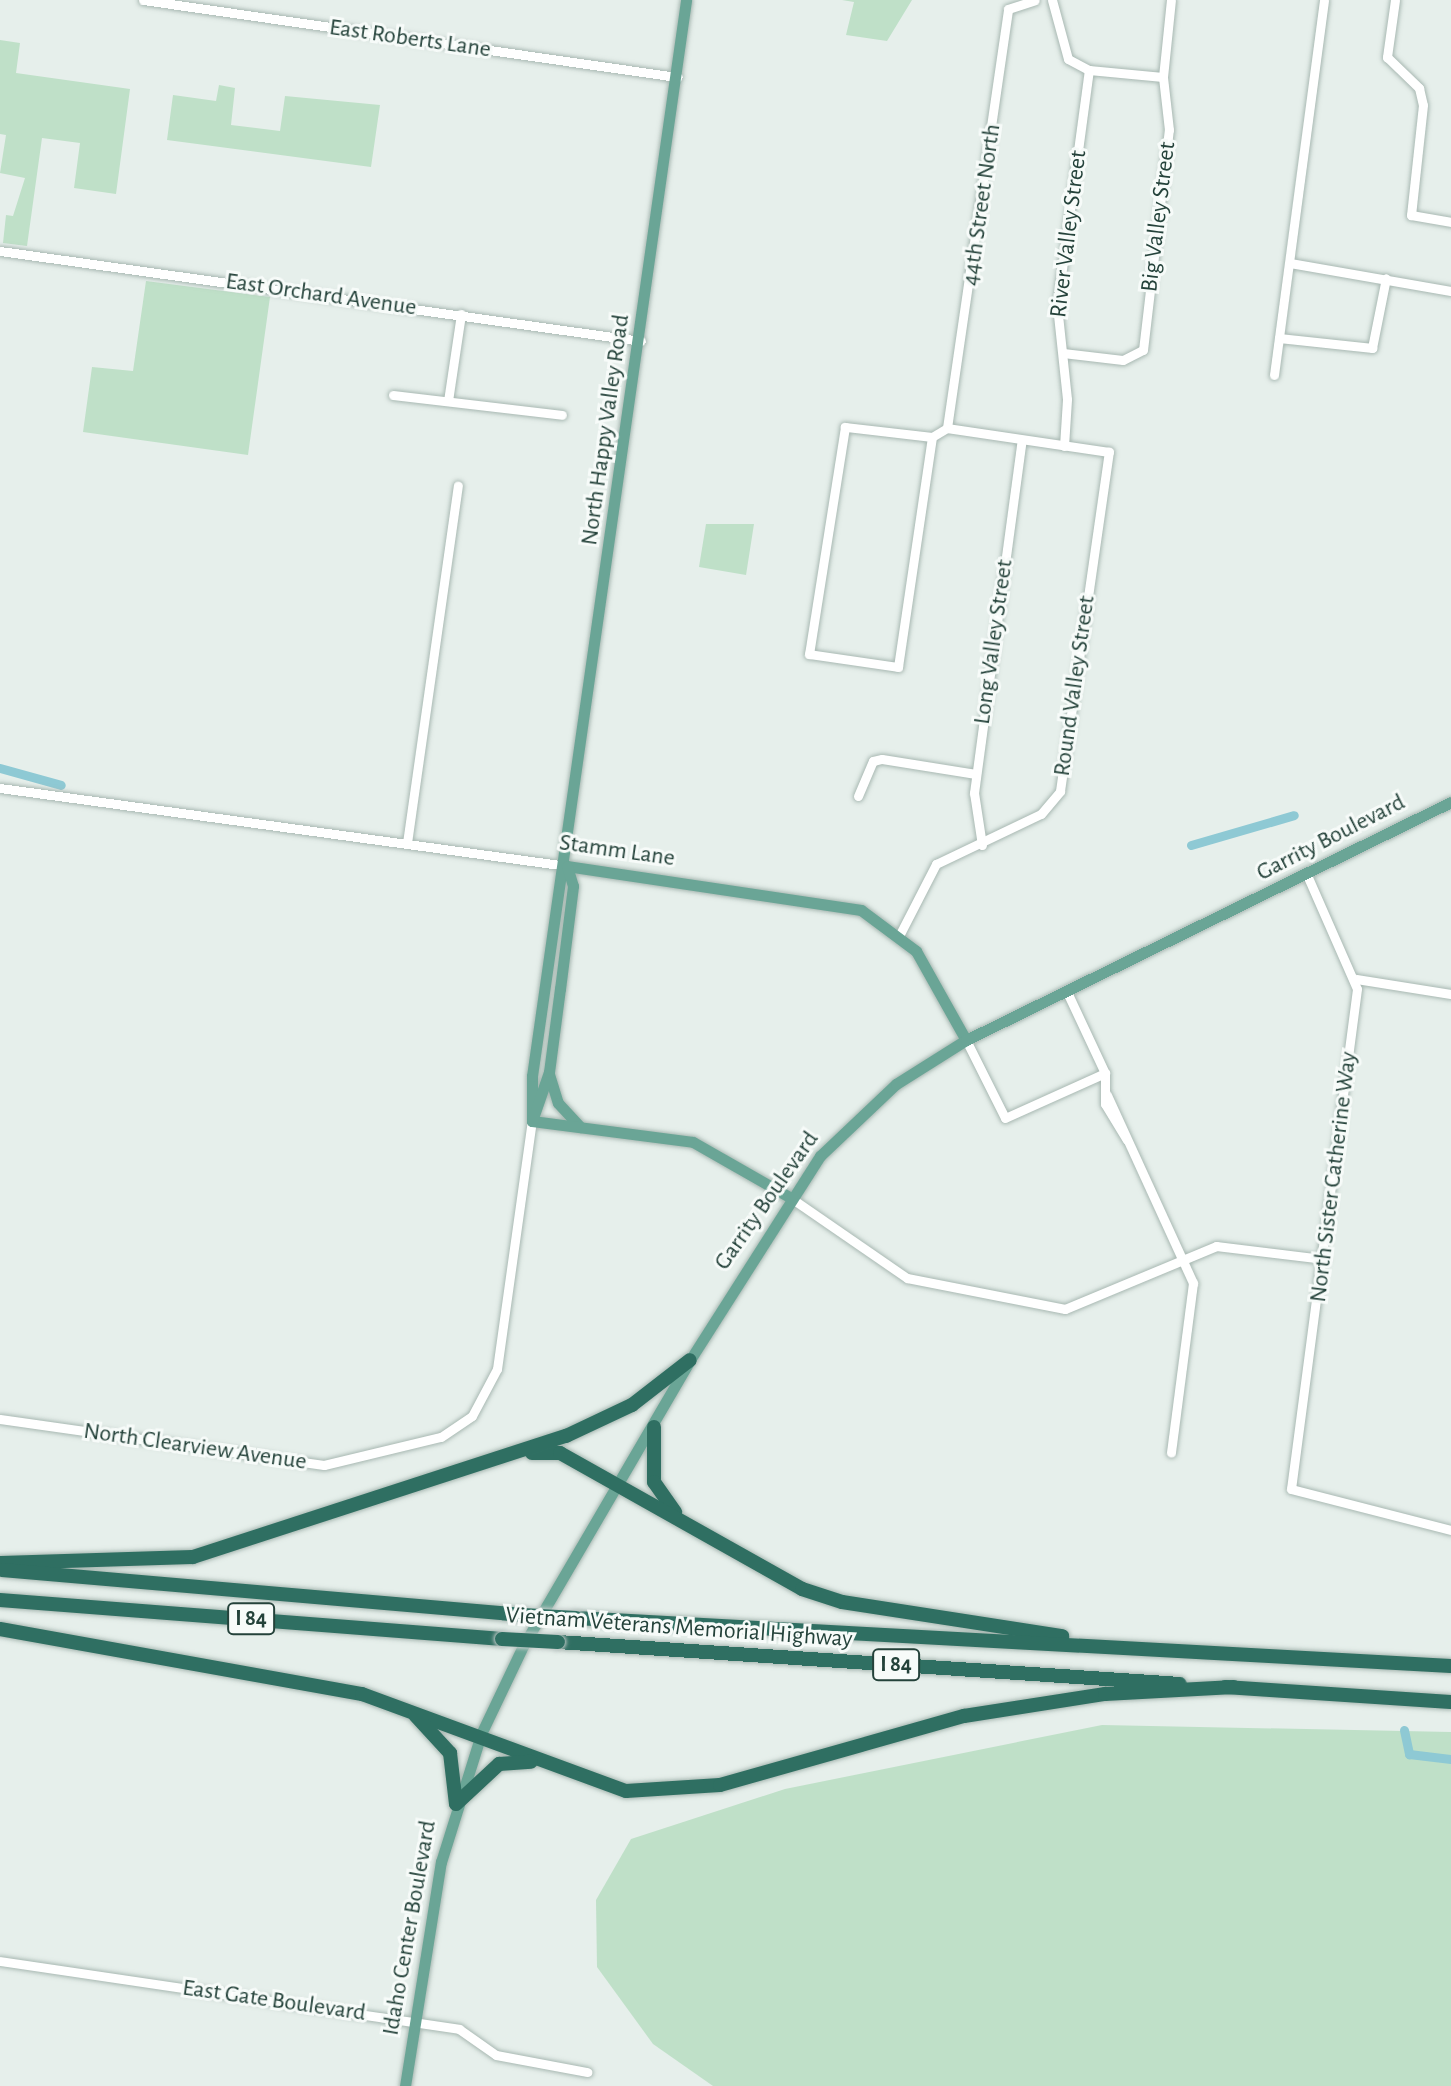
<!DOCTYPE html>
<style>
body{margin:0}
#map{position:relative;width:1451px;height:2086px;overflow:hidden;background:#e6efeb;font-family:"Alegreya Sans",sans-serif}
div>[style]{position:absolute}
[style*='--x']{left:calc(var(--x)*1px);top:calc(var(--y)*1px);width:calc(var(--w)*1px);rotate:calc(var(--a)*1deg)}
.green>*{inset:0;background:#bfe0c8}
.canal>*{height:9px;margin:-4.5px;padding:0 4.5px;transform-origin:4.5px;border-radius:4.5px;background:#8ec9d4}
.roads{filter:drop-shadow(0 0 2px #a8b8b2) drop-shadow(0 0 2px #a8b8b2)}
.minor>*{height:9px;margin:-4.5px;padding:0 4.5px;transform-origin:4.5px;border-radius:4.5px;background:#fff}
.major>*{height:11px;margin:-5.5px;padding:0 5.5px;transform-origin:5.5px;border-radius:5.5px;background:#6aa596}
.highway>*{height:14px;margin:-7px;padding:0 7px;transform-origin:7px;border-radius:7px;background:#2f6f62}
.bridges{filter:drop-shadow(0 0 2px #c2cac8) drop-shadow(0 0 2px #c2cac8)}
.highway-bridge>*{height:14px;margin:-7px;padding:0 7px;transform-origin:7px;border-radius:7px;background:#2f6f62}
span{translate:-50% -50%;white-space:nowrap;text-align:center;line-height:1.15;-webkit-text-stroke:6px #f7fbf9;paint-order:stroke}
.shield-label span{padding:2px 6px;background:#f7fbf9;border:2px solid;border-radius:6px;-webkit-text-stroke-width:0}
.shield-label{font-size:22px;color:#24423a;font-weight:700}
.street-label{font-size:24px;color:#24423a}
</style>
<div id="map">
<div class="green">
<div style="clip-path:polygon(842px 0,912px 0,887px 41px,846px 35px,854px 2px)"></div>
<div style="clip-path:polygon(0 40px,20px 43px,16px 73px,130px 89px,116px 194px,74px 188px,80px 143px,42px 138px,27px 246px,3px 243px,6px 215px,13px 216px,25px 178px,0 173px,6px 135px,0 134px)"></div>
<div style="clip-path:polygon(219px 85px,235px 88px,231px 125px,280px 131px,285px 96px,380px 105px,371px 167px,167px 140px,173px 95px,216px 101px)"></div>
<div style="clip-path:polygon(146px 281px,270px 297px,248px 455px,83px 432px,92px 367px,133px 371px)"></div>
<div style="clip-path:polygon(706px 524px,754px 524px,746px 575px,699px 567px)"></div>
<div style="clip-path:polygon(1102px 1725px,1451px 1732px,1451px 2086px,713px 2086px,653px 2044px,597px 1967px,596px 1900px,631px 1839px,785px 1789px)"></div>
</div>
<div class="canal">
<div style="--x:0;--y:768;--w:63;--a:15.6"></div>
<div style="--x:1191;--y:845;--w:107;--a:-16.2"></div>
<div style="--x:1404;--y:1730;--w:25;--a:78"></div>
<div style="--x:1409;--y:1754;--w:42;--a:6.8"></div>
</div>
<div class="roads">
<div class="minor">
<div style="--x:143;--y:0;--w:540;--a:8.21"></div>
<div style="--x:1052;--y:0;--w:61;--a:74.8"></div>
<div style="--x:1068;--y:59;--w:24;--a:28"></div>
<div style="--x:1089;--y:70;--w:74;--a:5.4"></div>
<div style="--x:1395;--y:0;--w:58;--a:98"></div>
<div style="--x:1387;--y:57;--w:45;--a:44.1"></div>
<div style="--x:1419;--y:88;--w:17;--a:77"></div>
<div style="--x:1423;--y:105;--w:111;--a:96.2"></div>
<div style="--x:1411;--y:215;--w:41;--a:9.9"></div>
<div style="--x:0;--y:251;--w:647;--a:7.99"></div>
<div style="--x:1290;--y:263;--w:163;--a:9.9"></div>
<div style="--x:1279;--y:338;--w:94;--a:6.1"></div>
<div style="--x:1372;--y:348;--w:71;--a:-78.7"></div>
<div style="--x:1063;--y:353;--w:60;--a:6.7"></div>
<div style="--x:1123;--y:360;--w:22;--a:-27"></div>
<div style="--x:1143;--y:350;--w:222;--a:-83.3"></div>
<div style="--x:1169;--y:130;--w:53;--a:-96.5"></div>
<div style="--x:1163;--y:77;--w:77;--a:-84.1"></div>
<div style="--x:1274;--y:375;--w:378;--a:-82.4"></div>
<div style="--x:393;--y:395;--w:170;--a:6.7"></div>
<div style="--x:448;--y:401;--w:88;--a:-81.5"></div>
<div style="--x:947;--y:428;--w:423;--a:-81.7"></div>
<div style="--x:1008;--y:9;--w:28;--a:-18"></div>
<div style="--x:1064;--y:446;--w:47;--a:-86.3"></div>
<div style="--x:1067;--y:399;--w:94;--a:-96.1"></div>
<div style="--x:1057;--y:306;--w:238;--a:-82.3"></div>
<div style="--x:0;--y:788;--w:572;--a:7.83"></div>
<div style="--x:858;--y:796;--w:38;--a:-67"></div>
<div style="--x:873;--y:761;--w:9;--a:-13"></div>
<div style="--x:882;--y:759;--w:95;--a:9.1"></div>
<div style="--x:407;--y:843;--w:361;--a:-81.9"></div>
<div style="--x:982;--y:845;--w:53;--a:-98.7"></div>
<div style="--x:974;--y:793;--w:356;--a:-82.3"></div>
<div style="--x:1307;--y:875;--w:124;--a:66.3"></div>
<div style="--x:1357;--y:989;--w:504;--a:97.52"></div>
<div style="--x:1291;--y:1489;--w:165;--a:14.4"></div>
<div style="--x:900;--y:934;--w:79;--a:-62.8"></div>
<div style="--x:936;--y:864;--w:116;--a:-25.5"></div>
<div style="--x:1041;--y:814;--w:30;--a:-50"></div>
<div style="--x:1060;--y:791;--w:343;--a:-81.8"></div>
<div style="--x:1109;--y:452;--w:164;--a:-171.6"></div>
<div style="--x:947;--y:428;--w:17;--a:149"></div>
<div style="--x:932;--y:437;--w:88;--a:-173.4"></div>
<div style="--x:845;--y:427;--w:230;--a:99"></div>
<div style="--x:809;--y:654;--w:90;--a:8.3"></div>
<div style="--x:898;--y:667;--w:232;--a:-81.6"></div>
<div style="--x:1356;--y:979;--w:96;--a:9"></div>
<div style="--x:1067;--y:992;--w:89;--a:64.9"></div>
<div style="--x:1105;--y:1073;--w:31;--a:90"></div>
<div style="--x:1105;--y:1104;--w:42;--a:58.6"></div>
<div style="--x:966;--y:1040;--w:87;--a:63.4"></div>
<div style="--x:1005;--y:1118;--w:110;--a:-24.2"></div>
<div style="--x:1107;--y:1095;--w:207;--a:65.4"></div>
<div style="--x:1193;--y:1283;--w:171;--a:97.4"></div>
<div style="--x:791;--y:1198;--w:141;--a:34.6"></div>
<div style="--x:907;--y:1278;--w:161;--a:11.1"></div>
<div style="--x:1065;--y:1309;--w:164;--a:-22.6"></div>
<div style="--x:1216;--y:1246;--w:109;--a:6.9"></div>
<div style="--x:0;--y:1419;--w:327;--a:8.1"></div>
<div style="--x:324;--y:1465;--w:120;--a:-13.5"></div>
<div style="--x:441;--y:1437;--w:37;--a:-34"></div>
<div style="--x:472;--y:1416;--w:53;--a:-62"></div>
<div style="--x:497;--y:1369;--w:250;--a:-82"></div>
<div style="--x:0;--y:1961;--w:464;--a:8.4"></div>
<div style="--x:459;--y:2029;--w:45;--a:35.1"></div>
<div style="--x:496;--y:2055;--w:93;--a:10.6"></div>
</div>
<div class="major">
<div style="--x:567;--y:866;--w:297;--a:8.5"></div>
<div style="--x:861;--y:910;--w:69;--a:36.7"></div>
<div style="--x:916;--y:951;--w:102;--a:60.7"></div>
<div style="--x:549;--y:1074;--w:30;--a:73"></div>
<div style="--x:558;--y:1103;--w:33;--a:47"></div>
<div style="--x:532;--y:1121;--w:45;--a:-90"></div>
<div style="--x:532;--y:1076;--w:1087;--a:-81.85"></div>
<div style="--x:532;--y:1121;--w:162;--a:7.4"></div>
<div style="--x:693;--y:1142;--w:113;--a:29.7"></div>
<div style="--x:532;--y:1121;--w:52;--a:-70.9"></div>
<div style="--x:549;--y:1072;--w:84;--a:-82.5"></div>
<div style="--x:560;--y:989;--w:104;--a:-82.8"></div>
<div style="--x:573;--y:886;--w:21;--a:-107"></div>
<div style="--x:405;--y:2086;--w:227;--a:-80.9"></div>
<div style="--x:441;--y:1862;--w:134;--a:-72.6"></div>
<div style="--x:481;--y:1734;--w:98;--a:-64.5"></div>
<div style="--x:523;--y:1646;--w:331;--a:-59.7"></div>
<div style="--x:690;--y:1360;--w:242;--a:-57.5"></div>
<div style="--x:820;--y:1156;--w:105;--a:-43.5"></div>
<div style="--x:896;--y:1084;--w:83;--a:-32.2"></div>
<div style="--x:966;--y:1040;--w:540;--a:-26.14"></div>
</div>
<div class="highway">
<div style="--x:654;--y:1427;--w:55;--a:90"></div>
<div style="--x:654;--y:1482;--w:37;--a:55"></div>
<div style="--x:532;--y:1453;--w:28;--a:0"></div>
<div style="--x:560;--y:1453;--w:278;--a:29.3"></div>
<div style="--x:802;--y:1589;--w:42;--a:18"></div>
<div style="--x:842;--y:1602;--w:223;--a:8.8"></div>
<div style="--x:0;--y:1563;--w:193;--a:-1.8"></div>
<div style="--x:193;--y:1557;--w:392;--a:-18"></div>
<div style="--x:566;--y:1436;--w:73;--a:-25.2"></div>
<div style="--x:632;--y:1405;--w:73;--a:-37.8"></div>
<div style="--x:2;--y:1570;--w:523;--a:4.94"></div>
<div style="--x:0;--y:1600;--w:504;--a:4.44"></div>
<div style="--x:576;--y:1618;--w:876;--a:3.14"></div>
<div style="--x:0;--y:1629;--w:368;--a:10.2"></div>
<div style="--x:362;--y:1694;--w:281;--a:20.2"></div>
<div style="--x:626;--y:1791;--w:94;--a:-3.7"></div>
<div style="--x:720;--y:1785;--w:254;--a:-15.8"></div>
<div style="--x:964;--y:1716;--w:143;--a:-8.9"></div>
<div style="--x:1105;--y:1694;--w:129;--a:-3.1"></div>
<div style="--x:558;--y:1642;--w:623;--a:3.86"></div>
<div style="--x:1225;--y:1687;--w:226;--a:3.8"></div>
<div style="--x:415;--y:1715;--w:52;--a:47.4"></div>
<div style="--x:450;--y:1753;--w:51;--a:83.3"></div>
<div style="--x:456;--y:1804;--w:59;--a:-42.9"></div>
<div style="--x:499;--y:1764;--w:32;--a:-4"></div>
</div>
</div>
<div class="bridges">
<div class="highway-bridge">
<div style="--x:523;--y:1615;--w:53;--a:3.2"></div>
<div style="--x:502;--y:1639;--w:56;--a:3.1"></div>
</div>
</div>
<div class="shield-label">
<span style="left:251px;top:1619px">I 84</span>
<span style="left:896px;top:1665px">I 84</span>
</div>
<div class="street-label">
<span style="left:410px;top:39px;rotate:8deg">East Roberts Lane</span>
<span style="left:982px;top:205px;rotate:-82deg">44th Street North</span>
<span style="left:1159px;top:217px;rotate:-83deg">Big Valley Street</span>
<span style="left:1069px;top:234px;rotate:-83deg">River Valley Street</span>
<span style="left:321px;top:295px;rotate:8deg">East Orchard Avenue</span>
<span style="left:606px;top:430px;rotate:-82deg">North Happy Valley Road</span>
<span style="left:994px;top:642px;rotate:-82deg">Long Valley Street</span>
<span style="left:1075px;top:686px;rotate:-82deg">Round Valley Street</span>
<span style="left:1331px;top:838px;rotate:-27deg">Garrity Boulevard</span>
<span style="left:617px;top:851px;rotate:8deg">Stamm Lane</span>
<span style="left:1334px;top:1177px;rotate:-83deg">North Sister Catherine Way</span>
<span style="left:767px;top:1201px;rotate:-55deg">Garrity Boulevard</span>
<span style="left:195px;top:1447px;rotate:8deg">North Clearview Avenue</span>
<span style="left:679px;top:1628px;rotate:4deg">Vietnam Veterans Memorial Highway</span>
<span style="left:410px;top:1928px;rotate:-80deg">Idaho Center Boulevard</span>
<span style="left:274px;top:2001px;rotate:8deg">East Gate Boulevard</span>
</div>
</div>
